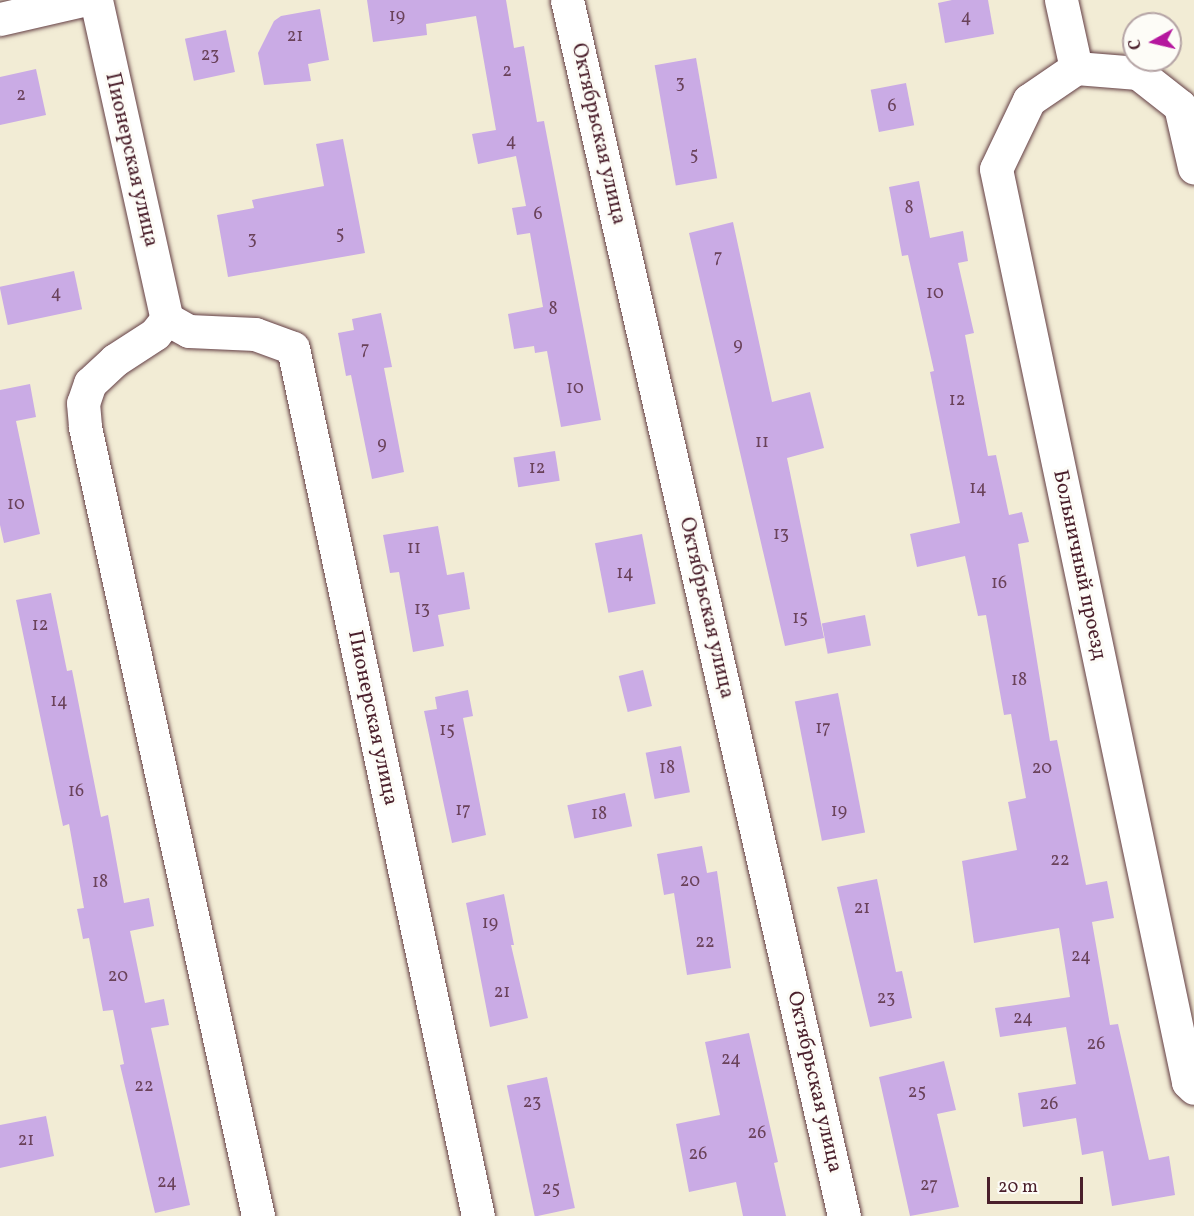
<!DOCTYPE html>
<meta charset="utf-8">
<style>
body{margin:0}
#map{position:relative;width:1194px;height:1216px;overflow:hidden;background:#f2ecd5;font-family:Vollkorn,serif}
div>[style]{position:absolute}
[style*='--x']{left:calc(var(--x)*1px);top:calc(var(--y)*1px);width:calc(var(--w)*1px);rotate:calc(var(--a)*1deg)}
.building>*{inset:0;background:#caabe5;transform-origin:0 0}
.roads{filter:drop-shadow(0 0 2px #633e44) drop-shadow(0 0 2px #633e44)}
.minor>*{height:33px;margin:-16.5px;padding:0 16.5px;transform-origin:16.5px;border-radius:16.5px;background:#fff}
span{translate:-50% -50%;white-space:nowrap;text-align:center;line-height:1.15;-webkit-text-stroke:6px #fdfcf7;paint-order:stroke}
.number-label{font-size:18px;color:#6a425a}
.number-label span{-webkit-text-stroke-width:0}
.street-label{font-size:21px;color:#4a1f2b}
.north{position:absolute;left:1122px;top:12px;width:60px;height:60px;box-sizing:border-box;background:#fdfcf7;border:2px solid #b5a4a5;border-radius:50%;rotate:262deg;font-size:16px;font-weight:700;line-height:24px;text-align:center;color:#4a1f2b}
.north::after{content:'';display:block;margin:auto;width:21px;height:27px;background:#b5179e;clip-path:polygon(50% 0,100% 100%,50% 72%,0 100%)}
.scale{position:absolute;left:987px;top:1177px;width:96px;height:27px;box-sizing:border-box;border:3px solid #4a1f2b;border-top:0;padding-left:8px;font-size:18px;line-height:21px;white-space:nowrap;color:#4a1f2b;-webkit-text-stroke:4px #fdfcf7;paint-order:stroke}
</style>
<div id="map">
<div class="building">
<div style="clip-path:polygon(367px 0,506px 0,514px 48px,524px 46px,537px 122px,544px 121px,601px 420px,561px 427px,547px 351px,535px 353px,534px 346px,514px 349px,508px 314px,543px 307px,530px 233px,517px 235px,512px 208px,526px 206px,516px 156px,478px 164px,472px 134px,496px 130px,476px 16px,426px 24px,427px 35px,373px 42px)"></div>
<div style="clip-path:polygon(952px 0,988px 0,994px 34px,945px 43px,938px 3px)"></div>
<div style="clip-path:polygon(320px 9px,329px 60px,308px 64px,311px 81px,264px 85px,258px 53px,274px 21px,281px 16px)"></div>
<div style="left:226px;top:30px;width:43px;height:42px;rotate:78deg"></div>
<div style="left:696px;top:58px;width:122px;height:42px;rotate:80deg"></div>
<div style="clip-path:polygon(36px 69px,46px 115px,0 125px,0 77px)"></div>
<div style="left:906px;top:83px;width:43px;height:36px;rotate:79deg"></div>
<div style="clip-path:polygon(343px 139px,365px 253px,228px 277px,217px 215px,254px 208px,252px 200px,324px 186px,316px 144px)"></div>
<div style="clip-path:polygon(919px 181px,930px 238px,963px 231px,968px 261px,958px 263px,974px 333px,965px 335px,988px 456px,996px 455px,1009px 515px,1022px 512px,1029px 542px,1018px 544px,1050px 741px,1057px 740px,1086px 885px,1107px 881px,1114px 918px,1092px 922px,1110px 1025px,1118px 1024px,1149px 1160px,1169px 1156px,1175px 1195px,1112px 1206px,1103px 1151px,1082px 1155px,1076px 1118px,1023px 1127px,1018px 1093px,1076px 1084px,1066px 1027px,1000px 1037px,995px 1008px,1070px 997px,1059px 928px,974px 943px,962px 861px,1017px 850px,1008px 802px,1026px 798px,1011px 714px,1004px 715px,986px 615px,978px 616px,965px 556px,917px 567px,910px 534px,960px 523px,930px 372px,934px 371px,908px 255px,902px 256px,889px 187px)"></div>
<div style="clip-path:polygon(733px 222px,772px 402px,810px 392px,824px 448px,787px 458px,824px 638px,785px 646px,689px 233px)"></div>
<div style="left:74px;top:271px;width:39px;height:76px;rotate:78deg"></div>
<div style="clip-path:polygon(381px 313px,392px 367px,384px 368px,404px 472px,372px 479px,351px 375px,346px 376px,338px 333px,354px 330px,352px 319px)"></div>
<div style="clip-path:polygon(30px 384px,36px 417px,16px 421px,40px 534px,4px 543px,0 525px,0 390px)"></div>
<div style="left:555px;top:451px;width:30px;height:42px;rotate:81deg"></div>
<div style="clip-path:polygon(438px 526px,447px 575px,464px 572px,470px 609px,438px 615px,444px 646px,413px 652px,399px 572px,390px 573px,383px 535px)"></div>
<div style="left:642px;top:534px;width:71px;height:48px;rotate:79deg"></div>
<div style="clip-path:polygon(51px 593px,67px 671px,72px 670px,101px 817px,108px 815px,124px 903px,149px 898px,154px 926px,130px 931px,145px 1003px,164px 999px,169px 1025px,151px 1028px,190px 1205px,155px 1213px,120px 1065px,124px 1064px,113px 1010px,103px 1011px,89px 938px,83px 939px,77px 909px,84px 908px,69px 824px,63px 826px,16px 600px)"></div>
<div style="left:865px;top:615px;width:31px;height:44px;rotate:79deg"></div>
<div style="left:643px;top:670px;width:37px;height:25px;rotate:76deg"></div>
<div style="clip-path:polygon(468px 690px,473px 716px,463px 718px,486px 835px,452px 843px,424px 711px,437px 709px,435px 697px)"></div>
<div style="left:838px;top:693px;width:142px;height:44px;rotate:79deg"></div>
<div style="left:681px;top:746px;width:47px;height:36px;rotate:79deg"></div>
<div style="left:625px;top:793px;width:34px;height:59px;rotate:78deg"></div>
<div style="clip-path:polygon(702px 846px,707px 873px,717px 871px,731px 968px,687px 975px,674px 893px,664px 895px,657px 854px)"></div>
<div style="clip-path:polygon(877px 879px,896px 972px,902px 971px,912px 1018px,870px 1027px,837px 887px)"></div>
<div style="clip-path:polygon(504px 894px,514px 945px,511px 945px,528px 1018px,490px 1027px,466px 903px)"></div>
<div style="clip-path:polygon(749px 1033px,778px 1162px,774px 1163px,786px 1216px,743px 1216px,736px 1182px,689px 1192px,676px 1124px,720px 1115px,705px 1042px)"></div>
<div style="clip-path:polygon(944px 1061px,956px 1110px,937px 1114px,959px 1207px,910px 1216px,879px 1077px)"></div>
<div style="left:547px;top:1077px;width:134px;height:41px;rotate:78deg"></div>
<div style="clip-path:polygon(46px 1116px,54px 1156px,0 1168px,0 1125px)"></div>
</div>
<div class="roads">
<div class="minor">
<div style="--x:96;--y:0;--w:327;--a:77.5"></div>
<div style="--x:167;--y:319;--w:19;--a:129"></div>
<div style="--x:155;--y:334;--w:48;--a:147"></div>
<div style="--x:115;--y:360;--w:34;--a:137"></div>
<div style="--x:90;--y:383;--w:21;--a:109"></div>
<div style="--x:83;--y:403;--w:24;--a:85"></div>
<div style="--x:85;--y:427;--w:808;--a:77.63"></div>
<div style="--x:567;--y:0;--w:1247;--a:77.17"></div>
<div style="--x:1061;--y:0;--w:70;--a:77.6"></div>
<div style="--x:1076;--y:68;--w:57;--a:145.8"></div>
<div style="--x:1029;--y:100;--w:76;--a:115.6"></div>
<div style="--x:996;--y:169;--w:933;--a:78.12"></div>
<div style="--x:1188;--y:1082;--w:8;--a:45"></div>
<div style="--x:0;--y:19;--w:84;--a:-13"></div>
<div style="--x:1076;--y:68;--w:62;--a:4.6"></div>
<div style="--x:1138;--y:73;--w:53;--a:38.2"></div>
<div style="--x:1180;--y:106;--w:63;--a:77.1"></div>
<div style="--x:167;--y:319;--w:25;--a:29"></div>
<div style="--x:189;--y:331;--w:66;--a:2.6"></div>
<div style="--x:255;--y:334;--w:40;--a:20.2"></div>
<div style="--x:293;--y:348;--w:887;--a:77.97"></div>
</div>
</div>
<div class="number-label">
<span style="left:397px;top:17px">19</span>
<span style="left:966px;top:18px">4</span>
<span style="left:295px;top:37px">21</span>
<span style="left:210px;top:56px">23</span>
<span style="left:507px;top:72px">2</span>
<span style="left:680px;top:84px">3</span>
<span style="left:21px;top:96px">2</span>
<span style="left:892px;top:107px">6</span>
<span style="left:511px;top:142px">4</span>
<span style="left:694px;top:156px">5</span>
<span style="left:909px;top:209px">8</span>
<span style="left:538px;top:215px">6</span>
<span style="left:340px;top:235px">5</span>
<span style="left:252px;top:240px">3</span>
<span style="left:718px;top:258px">7</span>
<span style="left:56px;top:294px">4</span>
<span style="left:935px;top:294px">10</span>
<span style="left:553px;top:310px">8</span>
<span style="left:738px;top:346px">9</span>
<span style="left:365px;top:350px">7</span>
<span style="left:575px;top:389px">10</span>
<span style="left:957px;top:401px">12</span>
<span style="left:762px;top:443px">11</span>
<span style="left:382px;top:445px">9</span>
<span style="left:537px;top:469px">12</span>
<span style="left:978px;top:489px">14</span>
<span style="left:16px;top:505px">10</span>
<span style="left:781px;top:535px">13</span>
<span style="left:414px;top:549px">11</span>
<span style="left:625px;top:574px">14</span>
<span style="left:999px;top:584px">16</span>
<span style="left:422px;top:610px">13</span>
<span style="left:800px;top:619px">15</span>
<span style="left:40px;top:626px">12</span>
<span style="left:1019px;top:681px">18</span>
<span style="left:59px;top:702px">14</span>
<span style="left:823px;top:729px">17</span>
<span style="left:447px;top:731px">15</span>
<span style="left:667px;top:769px">18</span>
<span style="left:1042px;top:769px">20</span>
<span style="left:76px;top:792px">16</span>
<span style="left:463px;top:811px">17</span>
<span style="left:839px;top:812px">19</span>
<span style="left:599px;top:815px">18</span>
<span style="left:1060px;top:861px">22</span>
<span style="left:690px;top:882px">20</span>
<span style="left:100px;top:883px">18</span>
<span style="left:862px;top:909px">21</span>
<span style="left:490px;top:924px">19</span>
<span style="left:705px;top:943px">22</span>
<span style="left:1081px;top:957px">24</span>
<span style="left:118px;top:977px">20</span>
<span style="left:502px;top:993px">21</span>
<span style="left:886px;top:999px">23</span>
<span style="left:1023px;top:1019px">24</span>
<span style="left:1096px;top:1045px">26</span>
<span style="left:731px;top:1060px">24</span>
<span style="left:144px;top:1087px">22</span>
<span style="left:917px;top:1093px">25</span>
<span style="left:532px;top:1103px">23</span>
<span style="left:1049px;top:1105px">26</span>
<span style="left:757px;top:1134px">26</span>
<span style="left:26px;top:1141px">21</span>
<span style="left:698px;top:1155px">26</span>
<span style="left:167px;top:1183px">24</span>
<span style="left:929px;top:1186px">27</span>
<span style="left:551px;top:1190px">25</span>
</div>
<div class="street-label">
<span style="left:598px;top:134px;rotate:77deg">Октябрьская улица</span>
<span style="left:131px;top:160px;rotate:77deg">Пионерская улица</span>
<span style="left:1079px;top:565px;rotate:78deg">Больничный проезд</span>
<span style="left:706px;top:608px;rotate:77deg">Октябрьская улица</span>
<span style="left:372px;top:718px;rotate:78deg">Пионерская улица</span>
<span style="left:814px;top:1082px;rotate:77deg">Октябрьская улица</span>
</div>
<div class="north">С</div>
<div class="scale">20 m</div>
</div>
